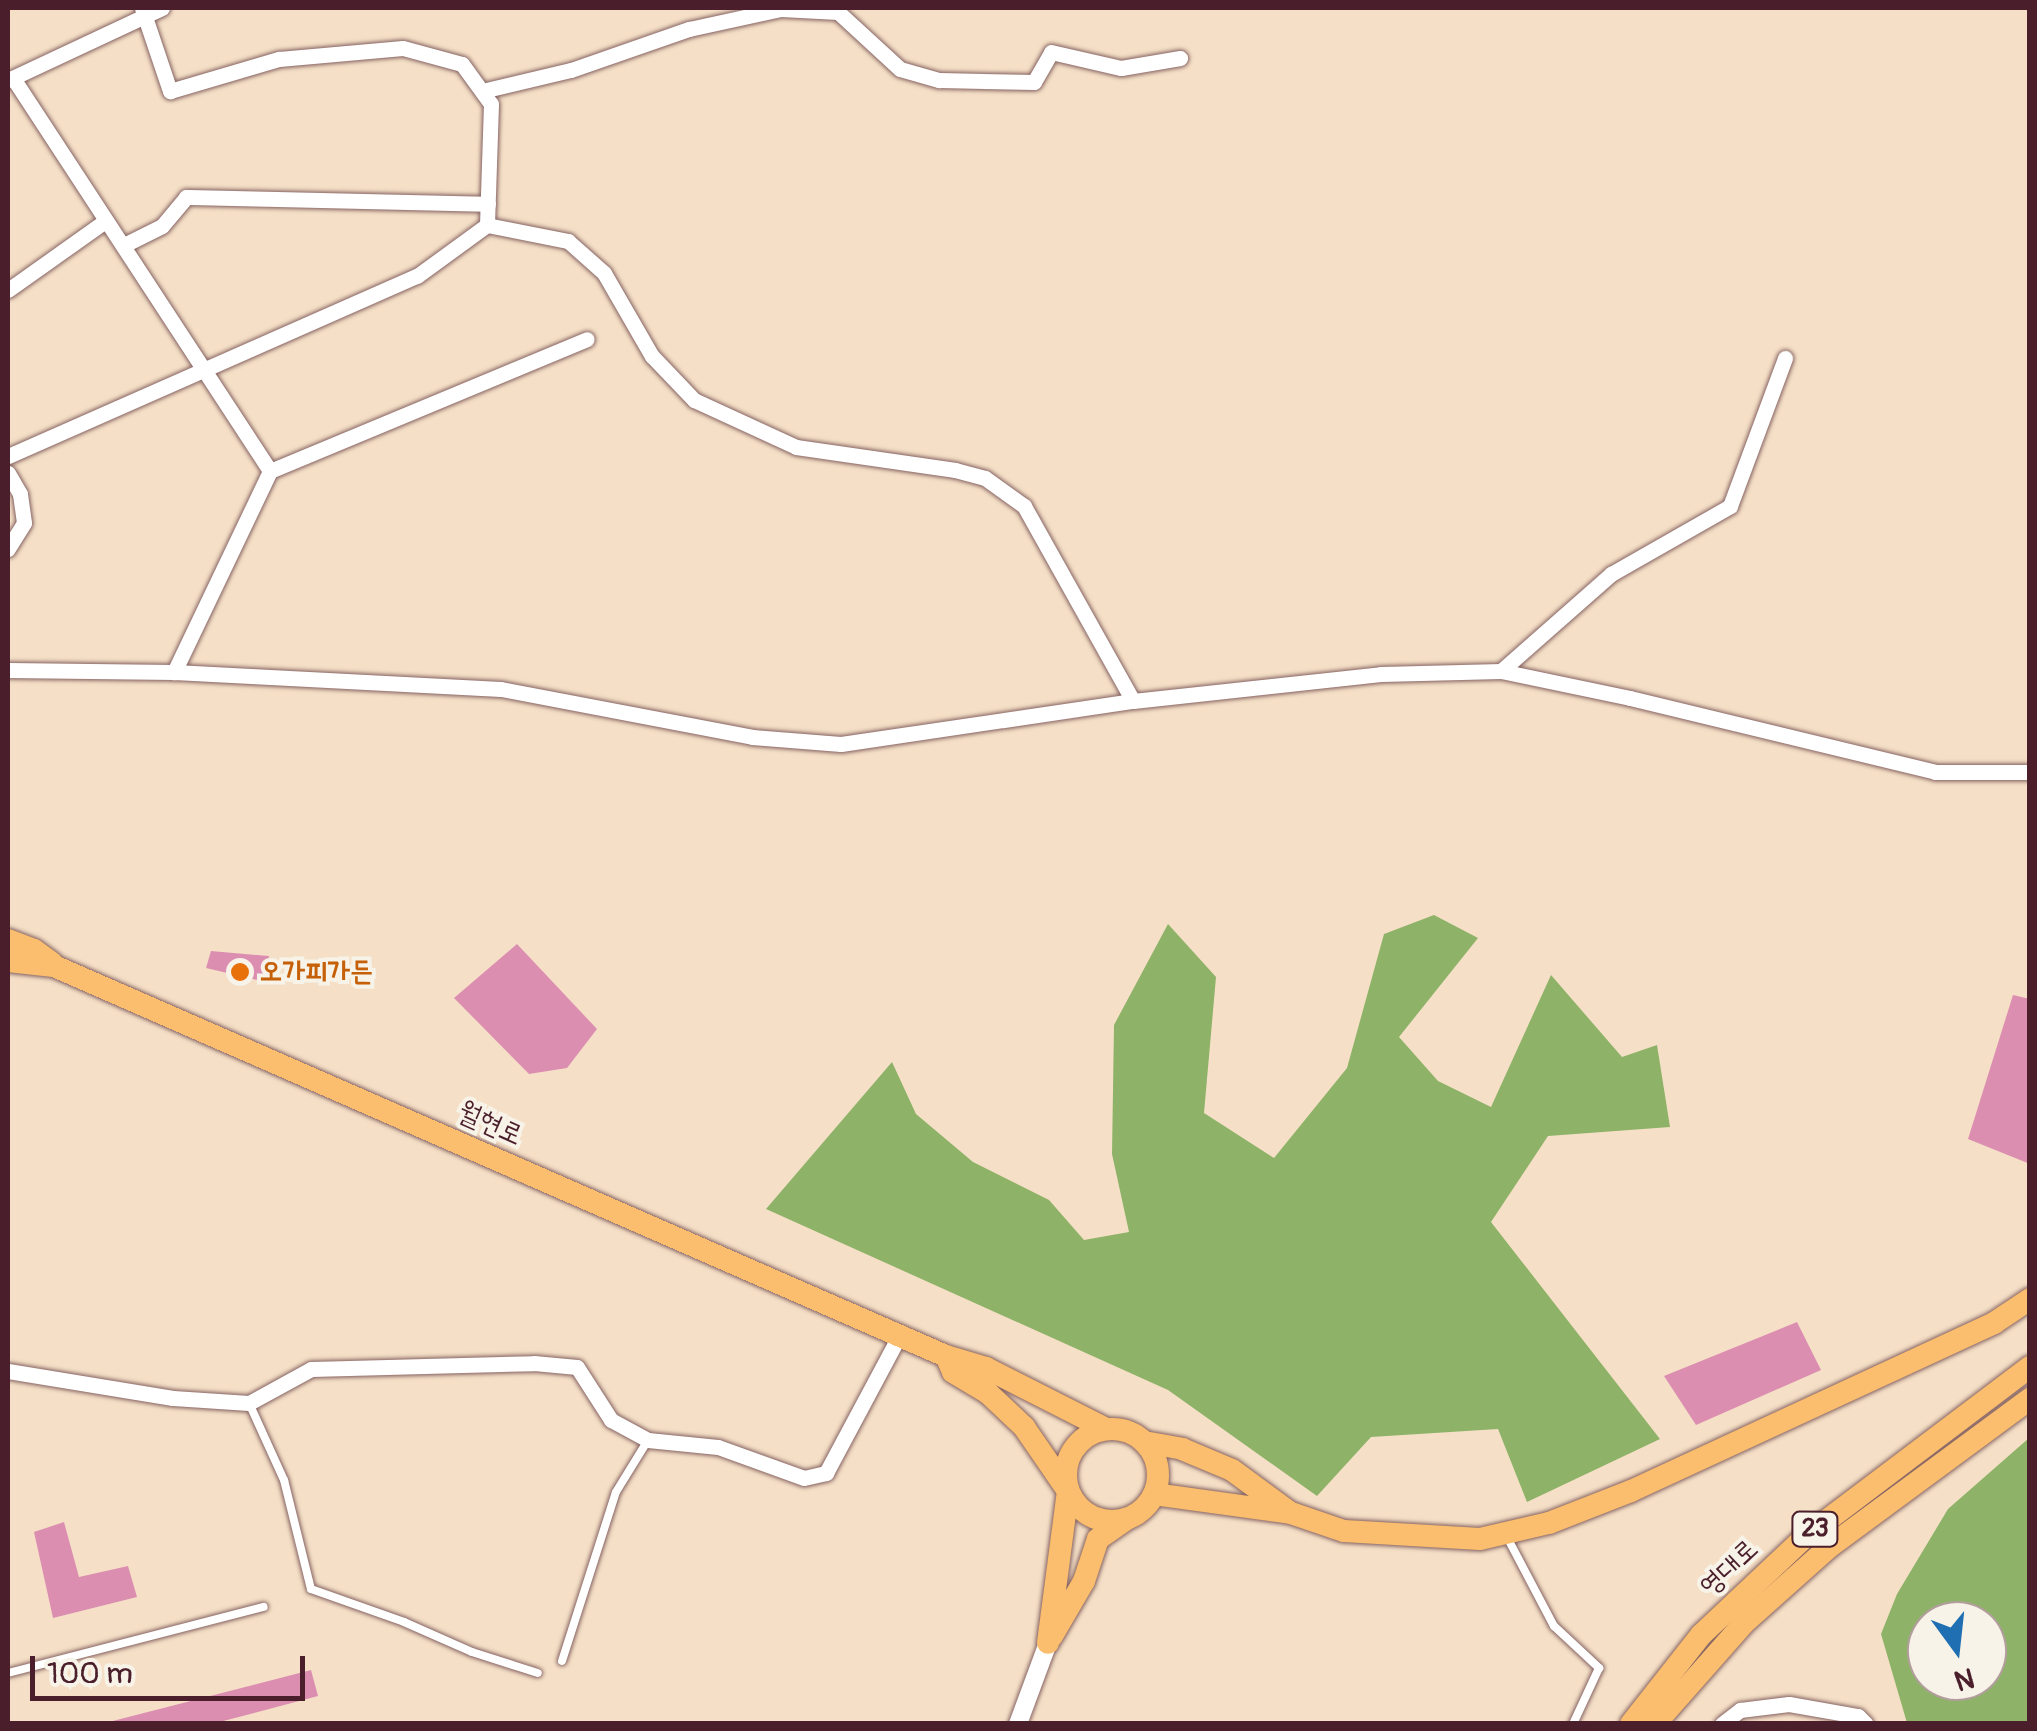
<!DOCTYPE html>
<meta charset="utf-8">
<style>
body{margin:0}
#map{position:relative;width:2037px;height:1731px;overflow:hidden;background:#f5e0c7;font-family:Pangolin,"Poor Story",sans-serif}
div>[style]{position:absolute}
[style*='--x']{left:calc(var(--x)*1px);top:calc(var(--y)*1px);width:calc(var(--w)*1px);rotate:calc(var(--a)*1deg)}
.forest>*{inset:0;background:#8eb268}
.building>*{inset:0;background:#dc8eb1}
.roads{filter:drop-shadow(0 0 2px #866362) drop-shadow(0 0 2px #866362)}
.service>*{height:8px;margin:-4px;padding:0 4px;transform-origin:4px;border-radius:4px;background:#fff}
.minor>*{height:15px;margin:-7.5px;padding:0 7.5px;transform-origin:7.5px;border-radius:7.5px;background:#fff}
.tertiary>*{height:18px;margin:-9px;padding:0 9px;transform-origin:9px;border-radius:9px;background:#fff}
.primary>*{height:22px;margin:-11px;padding:0 11px;transform-origin:11px;border-radius:11px;background:#fbbe6e}
.primary>.ring{margin:-11px;padding:0;box-sizing:content-box;background:none;border:22px solid #fbbe6e;border-radius:50%}
.dots>*{width:28px;height:28px;translate:-50% -50%;box-sizing:border-box;border:5px solid #f7f3e8;border-radius:50%}
span{translate:-50% -50%;white-space:nowrap;text-align:center;line-height:1.15;-webkit-text-stroke:8px #f7f3e8;paint-order:stroke}
.shield-label span{padding:2px 8px;background:#f7f3e8;border:2px solid;border-radius:8px;-webkit-text-stroke-width:0}
.shield-label{font-size:25px;color:#4a1f2b;font-weight:700}
.food-label{font-size:28px;color:#c56008;font-weight:700}
.left{translate:0 -50%;text-align:left}
.street-label{font-size:28px;color:#4a1f2b}
.frame{position:absolute;inset:0;border:10px solid #4a1f2b;pointer-events:none}
.north{position:absolute;left:1907px;top:1601px;width:100px;height:100px;box-sizing:border-box;background:#f7f3e8;border:2px solid #b29e9c;border-radius:50%;rotate:165deg;font-size:28px;font-weight:700;line-height:40px;text-align:center;color:#4a1f2b}
.north::after{content:'';display:block;margin:auto;width:35px;height:45px;background:#1f6fb2;clip-path:polygon(50% 0,100% 100%,50% 72%,0 100%)}
.scale{position:absolute;left:30px;top:1656px;width:275px;height:45px;box-sizing:border-box;border:5px solid #4a1f2b;border-top:0;padding-left:12px;font-size:30px;line-height:35px;white-space:nowrap;color:#4a1f2b;-webkit-text-stroke:8px #f7f3e8;paint-order:stroke}
</style>
<div id="map">
<div class="forest">
<div style="clip-path:polygon(1434px 915px,1478px 938px,1399px 1037px,1438px 1081px,1491px 1107px,1551px 975px,1622px 1057px,1657px 1045px,1670px 1127px,1548px 1136px,1491px 1222px,1660px 1439px,1527px 1502px,1498px 1429px,1371px 1437px,1317px 1496px,1168px 1390px,766px 1209px,892px 1062px,916px 1114px,973px 1162px,1049px 1200px,1084px 1240px,1129px 1232px,1112px 1154px,1114px 1025px,1168px 924px,1216px 977px,1204px 1113px,1274px 1158px,1347px 1068px,1384px 934px)"></div>
<div style="clip-path:polygon(evenodd,2029px 1438px,2029px 1723px,1907px 1723px,1881px 1634px,1897px 1594px,1948px 1509px,2029px 1438px,1927px 1621px,1987px 1621px,1987px 1681px,1927px 1681px,1927px 1621px)"></div>
</div>
<div class="building">
<div style="clip-path:polygon(517px 944px,597px 1029px,567px 1068px,529px 1074px,454px 998px)"></div>
<div style="clip-path:polygon(211px 951px,269px 956px,266px 982px,206px 968px)"></div>
<div style="clip-path:polygon(2013px 995px,2030px 999px,2030px 1164px,1968px 1139px)"></div>
<div style="clip-path:polygon(1797px 1322px,1821px 1370px,1696px 1425px,1664px 1376px)"></div>
<div style="clip-path:polygon(64px 1522px,79px 1577px,128px 1566px,137px 1597px,53px 1618px,34px 1532px)"></div>
<div style="clip-path:polygon(311px 1670px,318px 1696px,212px 1724px,101px 1724px)"></div>
</div>
<div class="roads">
<div class="service">
<div style="--x:249;--y:1403;--w:85;--a:65.6"></div>
<div style="--x:284;--y:1480;--w:112;--a:76.1"></div>
<div style="--x:311;--y:1589;--w:99;--a:19.5"></div>
<div style="--x:404;--y:1622;--w:74;--a:23.8"></div>
<div style="--x:472;--y:1652;--w:69;--a:17.7"></div>
<div style="--x:1507;--y:1537;--w:101;--a:62.2"></div>
<div style="--x:1554;--y:1626;--w:62;--a:43"></div>
<div style="--x:1599;--y:1668;--w:62;--a:114.9"></div>
<div style="--x:562;--y:1661;--w:177;--a:-72.3"></div>
<div style="--x:616;--y:1492;--w:61;--a:-58.4"></div>
<div style="--x:8;--y:1673;--w:264;--a:-14.5"></div>
</div>
<div class="minor">
<div style="--x:142;--y:8;--w:88;--a:71.4"></div>
<div style="--x:170;--y:91;--w:114;--a:-16.4"></div>
<div style="--x:279;--y:59;--w:124;--a:-5.1"></div>
<div style="--x:403;--y:48;--w:61;--a:15.2"></div>
<div style="--x:462;--y:64;--w:49;--a:54.1"></div>
<div style="--x:491;--y:104;--w:121;--a:91.9"></div>
<div style="--x:13;--y:78;--w:470;--a:56.8"></div>
<div style="--x:270;--y:471;--w:223;--a:115.5"></div>
<div style="--x:8;--y:80;--w:170;--a:-25.1"></div>
<div style="--x:482;--y:91;--w:91;--a:-13.3"></div>
<div style="--x:571;--y:70;--w:125;--a:-19.2"></div>
<div style="--x:689;--y:29;--w:94;--a:-12.3"></div>
<div style="--x:781;--y:9;--w:57;--a:3"></div>
<div style="--x:838;--y:12;--w:84;--a:42.6"></div>
<div style="--x:900;--y:69;--w:41;--a:15.8"></div>
<div style="--x:939;--y:80;--w:95;--a:1.2"></div>
<div style="--x:1034;--y:82;--w:34;--a:-60"></div>
<div style="--x:1051;--y:52;--w:72;--a:12.9"></div>
<div style="--x:1121;--y:68;--w:60;--a:-9.6"></div>
<div style="--x:124;--y:245;--w:42;--a:-26.6"></div>
<div style="--x:162;--y:226;--w:38;--a:-50"></div>
<div style="--x:186;--y:197;--w:302;--a:1.3"></div>
<div style="--x:8;--y:290;--w:119;--a:-35.4"></div>
<div style="--x:8;--y:456;--w:447;--a:-23.8"></div>
<div style="--x:417;--y:276;--w:87;--a:-36.1"></div>
<div style="--x:487;--y:225;--w:83;--a:11.2"></div>
<div style="--x:568;--y:241;--w:48;--a:41.6"></div>
<div style="--x:604;--y:273;--w:96;--a:60"></div>
<div style="--x:652;--y:356;--w:61;--a:46.3"></div>
<div style="--x:694;--y:400;--w:112;--a:24.7"></div>
<div style="--x:796;--y:447;--w:161;--a:8.2"></div>
<div style="--x:955;--y:470;--w:31;--a:15"></div>
<div style="--x:985;--y:478;--w:48;--a:35.7"></div>
<div style="--x:1024;--y:506;--w:223;--a:60.8"></div>
<div style="--x:270;--y:471;--w:343;--a:-22.6"></div>
<div style="--x:8;--y:473;--w:24;--a:60"></div>
<div style="--x:20;--y:494;--w:29;--a:82"></div>
<div style="--x:24;--y:523;--w:31;--a:122"></div>
<div style="--x:8;--y:670;--w:166;--a:0.7"></div>
<div style="--x:174;--y:672;--w:327;--a:3"></div>
<div style="--x:501;--y:689;--w:256;--a:10.8"></div>
<div style="--x:752;--y:737;--w:89;--a:4.5"></div>
<div style="--x:841;--y:744;--w:295;--a:-8.4"></div>
<div style="--x:1133;--y:701;--w:249;--a:-6.2"></div>
<div style="--x:1381;--y:674;--w:120;--a:-1.4"></div>
<div style="--x:1501;--y:671;--w:132;--a:11.8"></div>
<div style="--x:1630;--y:698;--w:314;--a:13.6"></div>
<div style="--x:1935;--y:772;--w:95;--a:0"></div>
<div style="--x:1501;--y:671;--w:147;--a:-41.4"></div>
<div style="--x:1611;--y:574;--w:137;--a:-29.7"></div>
<div style="--x:1730;--y:506;--w:158;--a:-69.6"></div>
<div style="--x:8;--y:1371;--w:167;--a:9.3"></div>
<div style="--x:173;--y:1398;--w:76;--a:3.8"></div>
<div style="--x:249;--y:1403;--w:71;--a:-28.7"></div>
<div style="--x:311;--y:1369;--w:223;--a:-1.5"></div>
<div style="--x:534;--y:1363;--w:43;--a:5.3"></div>
<div style="--x:577;--y:1367;--w:63;--a:57.3"></div>
<div style="--x:611;--y:1420;--w:42;--a:28.4"></div>
<div style="--x:648;--y:1440;--w:70;--a:5.7"></div>
<div style="--x:718;--y:1447;--w:91;--a:19.8"></div>
<div style="--x:804;--y:1478;--w:23;--a:-13"></div>
<div style="--x:826;--y:1473;--w:155;--a:-61.9"></div>
<div style="--x:1722;--y:1724;--w:23;--a:-38"></div>
<div style="--x:1740;--y:1710;--w:49;--a:-7"></div>
<div style="--x:1789;--y:1704;--w:70;--a:9.9"></div>
<div style="--x:1858;--y:1716;--w:11;--a:45"></div>
</div>
<div class="tertiary">
<div style="--x:1018;--y:1724;--w:86;--a:-69.7"></div>
</div>
<div class="primary">
<div style="--x:8;--y:940;--w:28;--a:21"></div>
<div style="--x:34;--y:950;--w:22;--a:36"></div>
<div style="--x:8;--y:961;--w:46;--a:6.2"></div>
<div style="--x:54;--y:966;--w:974;--a:23.62"></div>
<div style="--x:946;--y:1356;--w:42;--a:16.7"></div>
<div style="--x:986;--y:1368;--w:135;--a:26.9"></div>
<div style="--x:946;--y:1356;--w:17;--a:66"></div>
<div style="--x:953;--y:1372;--w:41;--a:31"></div>
<div style="--x:988;--y:1393;--w:50;--a:43.4"></div>
<div style="--x:1024;--y:1427;--w:78;--a:55.5"></div>
<div style="--x:1068;--y:1491;--w:153;--a:97.5"></div>
<div class="ring" style="left:1066px;top:1429px;width:70px;height:70px"></div>
<div style="--x:1144;--y:1442;--w:39;--a:10"></div>
<div style="--x:1182;--y:1449;--w:54;--a:22.8"></div>
<div style="--x:1232;--y:1470;--w:69;--a:36.2"></div>
<div style="--x:1154;--y:1494;--w:138;--a:7.9"></div>
<div style="--x:1291;--y:1513;--w:56;--a:18.8"></div>
<div style="--x:1344;--y:1531;--w:136;--a:3.4"></div>
<div style="--x:1480;--y:1539;--w:71;--a:-13.1"></div>
<div style="--x:1549;--y:1523;--w:88;--a:-21.3"></div>
<div style="--x:1631;--y:1491;--w:400;--a:-24.8"></div>
<div style="--x:1994;--y:1323;--w:43;--a:-33.7"></div>
<div style="--x:1052;--y:1636;--w:64;--a:-59.8"></div>
<div style="--x:1084;--y:1581;--w:44;--a:-71.6"></div>
<div style="--x:1098;--y:1539;--w:35;--a:-35"></div>
<div style="--x:1631;--y:1724;--w:113;--a:-51.8"></div>
<div style="--x:1701;--y:1635;--w:143;--a:-43.3"></div>
<div style="--x:1805;--y:1537;--w:282;--a:-37.1"></div>
<div style="--x:1655;--y:1724;--w:135;--a:-48.6"></div>
<div style="--x:1744;--y:1623;--w:114;--a:-41.8"></div>
<div style="--x:1829;--y:1547;--w:250;--a:-36.4"></div>
</div>
</div>
<div class="dots">
<div style="left:240px;top:972px;background:#e8710a"></div>
</div>
<div class="shield-label">
<span style="left:1815px;top:1529px">23</span>
</div>
<div class="food-label">
<span class="left" style="left:260px;top:972px">오가피가든</span>
</div>
<div class="street-label">
<span style="left:490px;top:1124px;rotate:24deg">월현로</span>
<span style="left:1729px;top:1568px;rotate:-43deg">영대로</span>
</div>
<div class="frame"></div>
<div class="north">N</div>
<div class="scale">100 m</div>
</div>
